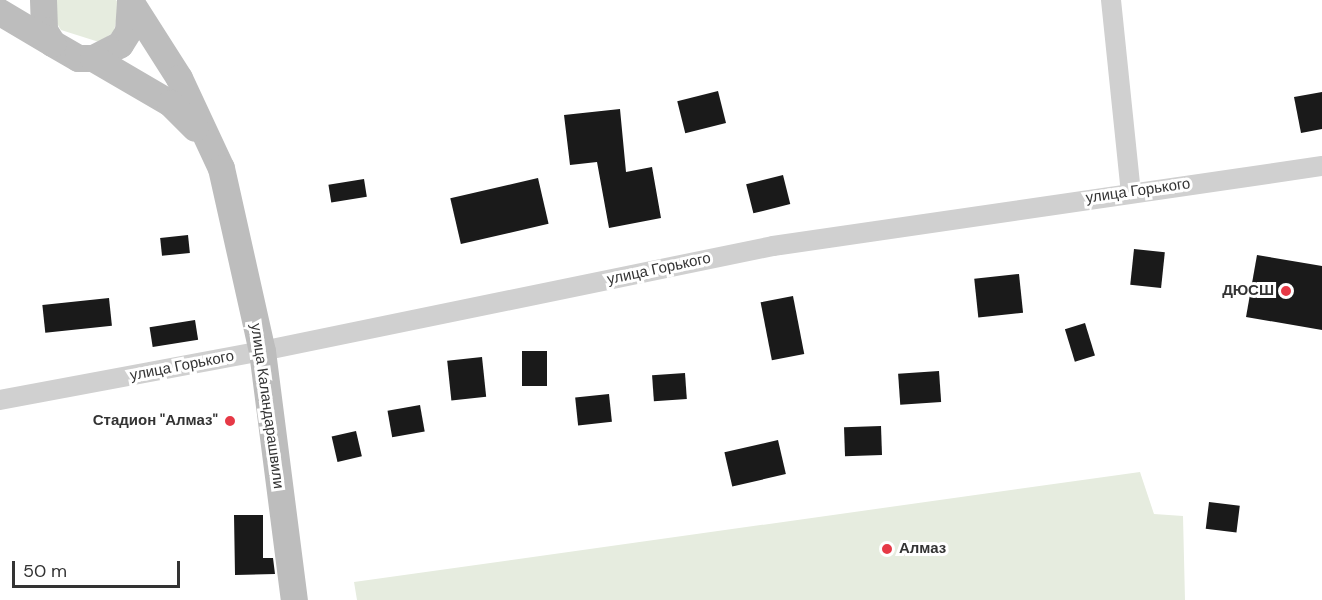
<!DOCTYPE html>
<meta charset="utf-8">
<style>
body{margin:0}
#map{position:relative;width:1322px;height:600px;overflow:hidden;background:#fff;font-family:"DM Sans",sans-serif}
div>[style]{position:absolute}
[style*='--x']{left:calc(var(--x)*1px);top:calc(var(--y)*1px);width:calc(var(--w)*1px);rotate:calc(var(--a)*1deg)}
.green>*{inset:0;background:#e6ecdf}
.building>*{inset:0;background:#1a1a1a;transform-origin:0 0}
.street>*{height:20px;margin:-10px;padding:0 10px;transform-origin:10px;border-radius:10px;background:#d0d0d0}
.secondary>*{height:27px;margin:-13.5px;padding:0 13.5px;transform-origin:13.5px;border-radius:13.5px;background:#bdbdbd}
.dots>*{width:16px;height:16px;translate:-50% -50%;box-sizing:border-box;border:3px solid #fff;border-radius:50%}
span{translate:-50% -50%;white-space:nowrap;text-align:center;line-height:1.15;-webkit-text-stroke:6px #fff;paint-order:stroke}
.street-label{font-size:15px;color:#333}
.poi-label{font-size:15px;color:#333;font-weight:700}
.right{translate:-100% -50%;text-align:right}
.left{translate:0 -50%;text-align:left}
.scale{position:absolute;left:12px;top:561px;width:168px;height:27px;box-sizing:border-box;border:3px solid #333;border-top:0;padding-left:8px;font-size:18px;line-height:21px;white-space:nowrap;color:#333;-webkit-text-stroke:4px #fff;paint-order:stroke}
</style>
<div id="map">
<div class="green">
<div style="clip-path:polygon(55px 0,116px 0,119px 4px,114px 32px,99px 42px,61px 30px,53px 17px)"></div>
<div style="clip-path:polygon(1140px 472px,1154px 514px,1183px 516px,1185px 600px,357px 600px,354px 582px)"></div>
</div>
<div class="building">
<div style="left:718px;top:91px;width:33px;height:42px;rotate:76deg"></div>
<div style="clip-path:polygon(1322px 92px,1322px 129px,1301px 133px,1294px 97px)"></div>
<div style="clip-path:polygon(620px 109px,626px 172px,652px 167px,661px 218px,609px 228px,597px 162px,570px 165px,564px 115px)"></div>
<div style="left:783px;top:175px;width:30px;height:38px;rotate:76deg"></div>
<div style="left:538px;top:178px;width:47px;height:90px;rotate:77deg"></div>
<div style="left:364px;top:179px;width:18px;height:36px;rotate:81deg"></div>
<div style="left:188px;top:235px;width:18px;height:28px;rotate:84deg"></div>
<div style="left:1134px;top:249px;width:31px;height:36px;rotate:6deg"></div>
<div style="clip-path:polygon(1257px 255px,1322px 266px,1322px 330px,1246px 317px)"></div>
<div style="left:1019px;top:274px;width:39px;height:45px;rotate:84deg"></div>
<div style="left:793px;top:296px;width:59px;height:33px;rotate:79deg"></div>
<div style="left:109px;top:298px;width:28px;height:67px;rotate:84deg"></div>
<div style="left:195px;top:320px;width:20px;height:46px;rotate:81deg"></div>
<div style="left:1085px;top:323px;width:34px;height:21px;rotate:73deg"></div>
<div style="left:522px;top:351px;width:25px;height:35px"></div>
<div style="left:482px;top:357px;width:40px;height:35px;rotate:84deg"></div>
<div style="left:939px;top:371px;width:31px;height:41px;rotate:86deg"></div>
<div style="left:685px;top:373px;width:26px;height:33px;rotate:86deg"></div>
<div style="left:609px;top:394px;width:28px;height:34px;rotate:84deg"></div>
<div style="left:420px;top:405px;width:27px;height:33px;rotate:80deg"></div>
<div style="left:881px;top:426px;width:29px;height:37px;rotate:88deg"></div>
<div style="left:356px;top:431px;width:26px;height:25px;rotate:77deg"></div>
<div style="left:778px;top:440px;width:35px;height:55px;rotate:77deg"></div>
<div style="left:1209px;top:502px;width:31px;height:27px;rotate:7deg"></div>
<div style="clip-path:polygon(234px 515px,263px 515px,263px 558px,273px 558px,275px 574px,235px 575px)"></div>
</div>
<div class="street">
<div style="--x:1111;--y:0;--w:193;--a:84.1"></div>
<div style="--x:0;--y:400;--w:267;--a:-10.6"></div>
<div style="--x:262;--y:351;--w:522;--a:-11.61"></div>
<div style="--x:773;--y:246;--w:555;--a:-8.29"></div>
</div>
<div class="secondary">
<div style="--x:43;--y:0;--w:30;--a:88"></div>
<div style="--x:44;--y:30;--w:15;--a:58"></div>
<div style="--x:52;--y:43;--w:30;--a:30"></div>
<div style="--x:78;--y:58;--w:15;--a:0"></div>
<div style="--x:93;--y:58;--w:30;--a:-27"></div>
<div style="--x:120;--y:44;--w:15;--a:-58"></div>
<div style="--x:128;--y:31;--w:31;--a:-86"></div>
<div style="--x:130;--y:1;--w:91;--a:57.5"></div>
<div style="--x:179;--y:78;--w:99;--a:65"></div>
<div style="--x:221;--y:168;--w:188;--a:77.4"></div>
<div style="--x:262;--y:351;--w:251;--a:82.7"></div>
<div style="--x:0;--y:12;--w:61;--a:30.8"></div>
<div style="--x:93;--y:58;--w:89;--a:30.3"></div>
<div style="--x:170;--y:103;--w:35;--a:45"></div>
</div>
<div class="dots">
<div style="left:1286px;top:291px;background:#e63946"></div>
<div style="left:230px;top:421px;background:#e63946"></div>
<div style="left:887px;top:549px;background:#e63946"></div>
</div>
<div class="street-label">
<span style="left:1138px;top:191px;rotate:-8deg">улица Горького</span>
<span style="left:659px;top:269px;rotate:-12deg">улица Горького</span>
<span style="left:182px;top:366px;rotate:-11deg">улица Горького</span>
<span style="left:267px;top:406px;rotate:82deg">улица Каландарашвили</span>
</div>
<div class="poi-label">
<span class="right" style="left:1274px;top:291px">ДЮСШ</span>
<span class="right" style="left:218px;top:421px">Стадион "Алмаз"</span>
<span class="left" style="left:899px;top:549px">Алмаз</span>
</div>
<div class="scale">50 m</div>
</div>
